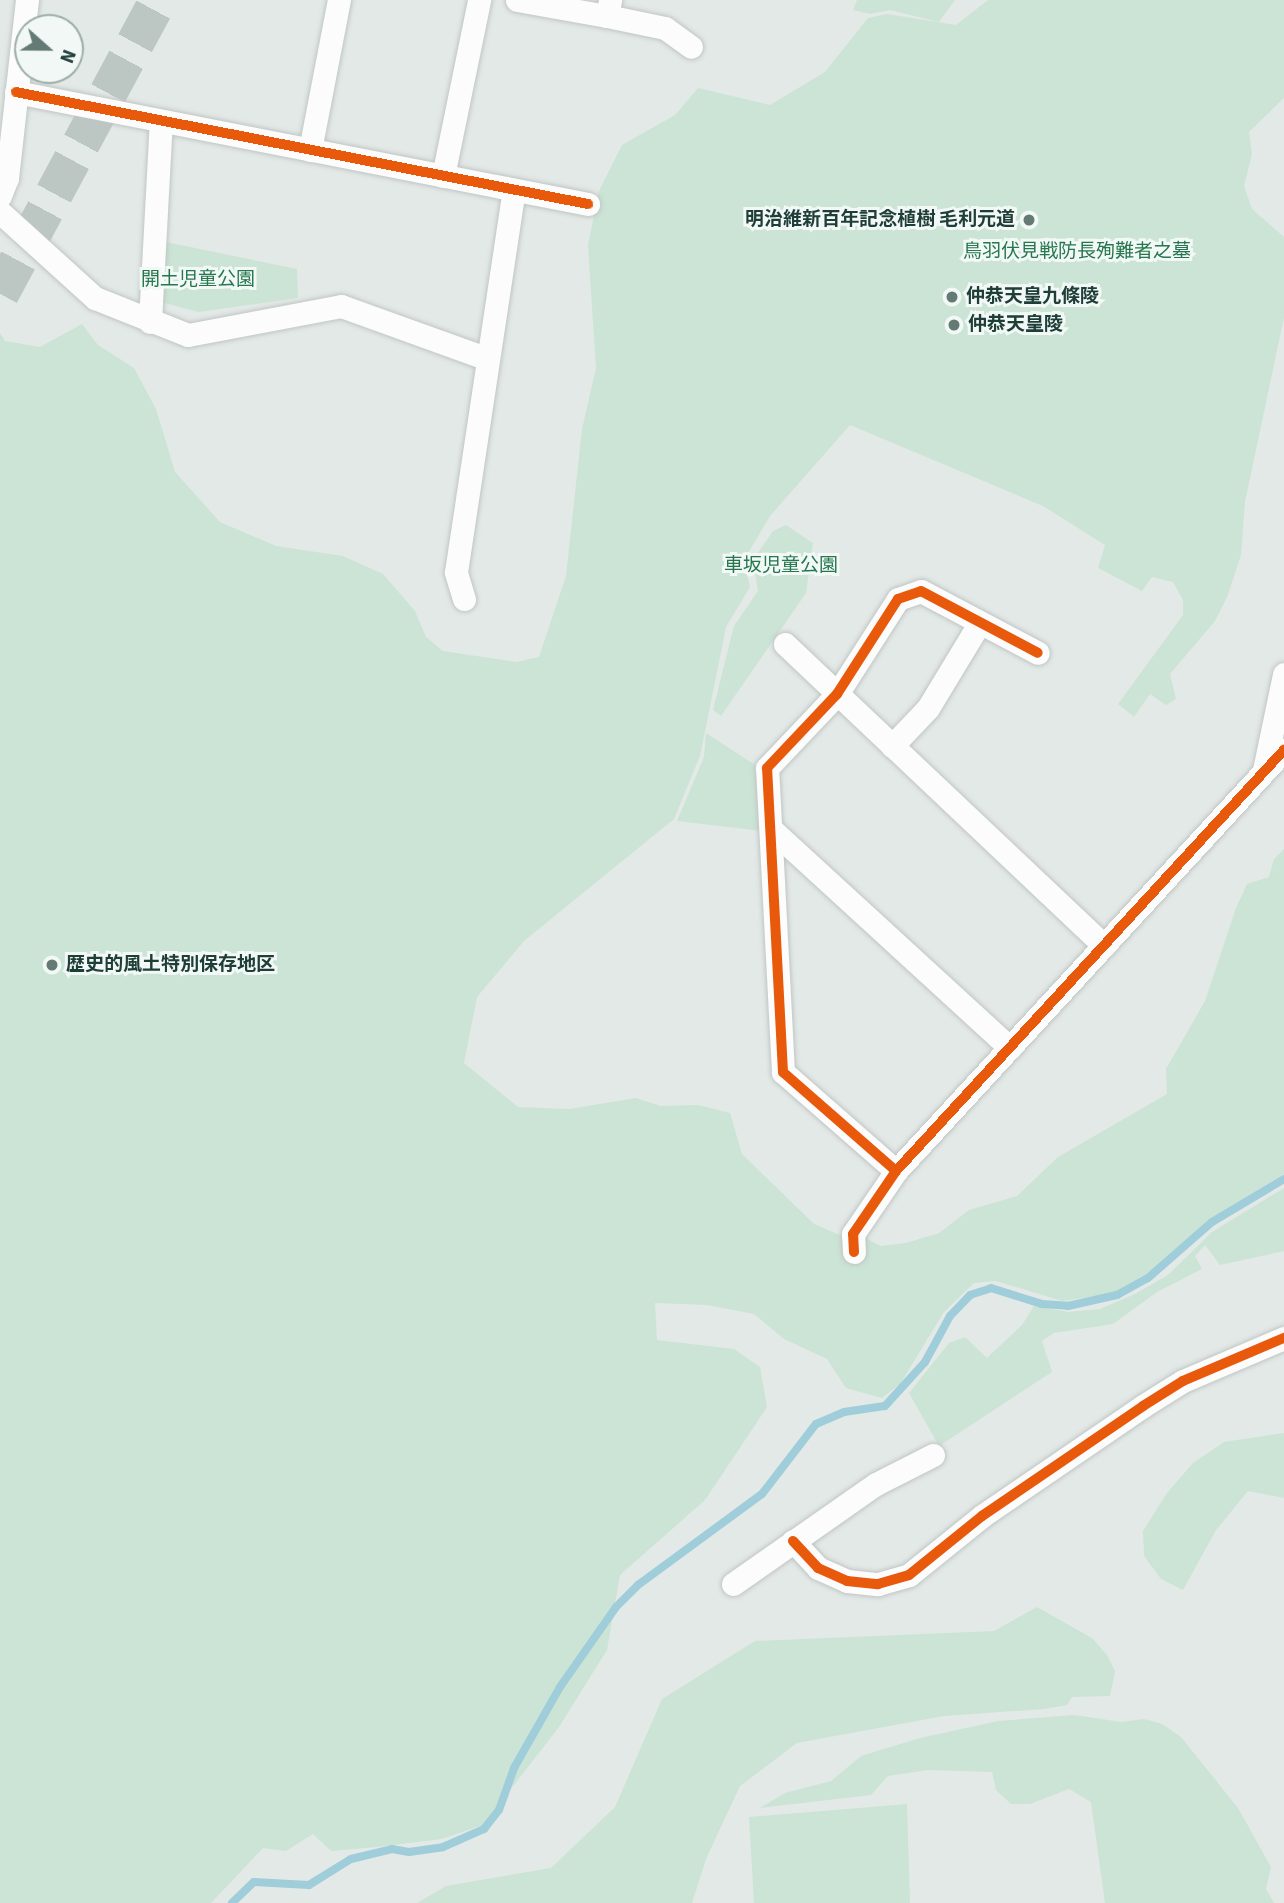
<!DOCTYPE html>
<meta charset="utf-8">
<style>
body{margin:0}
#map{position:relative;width:1284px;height:1903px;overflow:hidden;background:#e3e9e7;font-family:"Source Sans 3","Noto Sans JP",sans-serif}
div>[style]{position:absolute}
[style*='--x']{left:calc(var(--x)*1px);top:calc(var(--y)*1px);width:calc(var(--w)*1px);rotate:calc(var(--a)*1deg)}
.green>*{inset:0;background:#cbe4d5}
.stream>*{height:8px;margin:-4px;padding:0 4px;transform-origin:4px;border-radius:4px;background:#a0cdda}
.motorway-tunnel>*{height:38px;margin-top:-19px;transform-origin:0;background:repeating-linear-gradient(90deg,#bcc7c4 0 38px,transparent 0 57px)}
.roads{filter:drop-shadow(0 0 2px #c0c6c4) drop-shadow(0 0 2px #c0c6c4)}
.minor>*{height:23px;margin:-11.5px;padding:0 11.5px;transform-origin:11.5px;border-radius:11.5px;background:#fbfcfb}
.cycleway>*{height:10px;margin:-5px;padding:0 5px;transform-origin:5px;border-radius:5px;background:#e8590c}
.dots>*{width:19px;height:19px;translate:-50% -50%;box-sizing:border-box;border:4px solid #f1f8f5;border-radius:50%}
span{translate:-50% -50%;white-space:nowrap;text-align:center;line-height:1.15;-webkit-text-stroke:6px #f1f8f5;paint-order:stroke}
.poi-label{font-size:19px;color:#203e38;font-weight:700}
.right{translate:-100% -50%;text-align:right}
.left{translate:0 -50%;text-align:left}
.park-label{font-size:19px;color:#27774e}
.north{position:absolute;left:14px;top:14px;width:70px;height:70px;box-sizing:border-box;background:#f1f8f5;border:2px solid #9daea9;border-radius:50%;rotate:111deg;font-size:19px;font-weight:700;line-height:28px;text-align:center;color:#203e38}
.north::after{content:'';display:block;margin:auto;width:24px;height:32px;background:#647a75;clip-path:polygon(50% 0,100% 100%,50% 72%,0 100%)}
</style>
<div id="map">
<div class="green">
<div style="clip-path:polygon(857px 0,955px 0,939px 22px,890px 10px,870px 14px,853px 10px)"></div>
<div style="clip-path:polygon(988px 0,1284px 0,1284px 98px,1249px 132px,1252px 154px,1244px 186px,1252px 209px,1284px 237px,1284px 317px,1245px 502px,1241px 555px,1228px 595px,1215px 621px,1170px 674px,1176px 699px,1166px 705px,1150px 694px,1134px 717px,1118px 704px,1183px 615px,1183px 600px,1173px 582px,1152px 577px,1142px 591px,1098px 568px,1105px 545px,1043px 506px,850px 425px,770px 516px,744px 560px,750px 587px,726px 627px,700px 756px,674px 819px,524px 941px,477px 997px,464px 1063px,518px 1107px,569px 1109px,636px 1098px,661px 1106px,698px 1105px,730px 1113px,742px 1154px,814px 1224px,856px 1242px,861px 1236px,881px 1246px,906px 1243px,939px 1233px,969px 1210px,1017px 1196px,1058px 1157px,1167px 1094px,1166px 1069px,1205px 1001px,1236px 908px,1247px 884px,1269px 877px,1274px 859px,1284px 849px,1284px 1174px,1211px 1218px,1149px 1272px,1111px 1294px,1062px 1301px,996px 1281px,974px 1283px,944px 1312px,900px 1384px,882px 1398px,846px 1388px,827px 1359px,784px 1339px,754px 1314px,707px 1305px,655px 1303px,657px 1340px,734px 1349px,760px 1367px,767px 1407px,705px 1500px,620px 1575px,607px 1650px,559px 1727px,483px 1825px,442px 1839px,377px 1847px,331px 1851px,313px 1834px,286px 1851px,263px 1848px,211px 1903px,0 1903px,0 333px,5px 341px,40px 347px,82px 324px,98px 345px,134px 368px,156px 409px,175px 472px,220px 522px,276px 546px,343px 556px,383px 574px,415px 611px,426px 637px,443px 651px,516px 662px,539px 657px,566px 576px,582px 429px,596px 368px,588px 245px,599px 191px,622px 145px,675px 115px,698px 88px,770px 105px,825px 72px,868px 18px,887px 14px,956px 25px)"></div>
<div style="clip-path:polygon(161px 241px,297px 269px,298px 298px,198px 312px,157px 301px)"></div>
<div style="clip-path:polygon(786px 525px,813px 543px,806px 593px,721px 716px,713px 710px,734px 626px,758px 591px,753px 560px,773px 531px)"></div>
<div style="clip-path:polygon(706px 733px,763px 770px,762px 831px,677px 821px,704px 757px)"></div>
<div style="clip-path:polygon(1284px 1188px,1284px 1251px,1220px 1265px,1205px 1245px,1195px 1256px,1202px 1269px,1157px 1292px,1113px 1324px,1054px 1333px,1042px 1341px,1052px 1372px,939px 1446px,909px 1393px,949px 1343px,965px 1337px,987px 1358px,1022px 1325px,1034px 1306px,1068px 1312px,1100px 1309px,1135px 1294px,1168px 1275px,1212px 1232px)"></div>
<div style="clip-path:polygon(1284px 1433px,1284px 1498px,1248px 1491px,1216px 1530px,1183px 1590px,1161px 1579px,1144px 1556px,1143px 1531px,1167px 1493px,1193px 1463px,1224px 1442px)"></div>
<div style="clip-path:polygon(1037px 1607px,1092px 1638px,1107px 1655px,1115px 1671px,1110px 1696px,1072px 1697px,1067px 1705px,1045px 1709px,944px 1716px,797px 1743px,740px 1786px,706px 1859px,692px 1903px,417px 1903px,446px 1886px,551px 1868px,615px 1807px,662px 1699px,755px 1641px,994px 1631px)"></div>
<div style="clip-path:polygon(1075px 1715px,1121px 1722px,1144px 1719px,1162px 1724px,1181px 1737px,1238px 1808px,1271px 1867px,1266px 1889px,1274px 1903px,1105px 1903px,1091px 1802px,1069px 1789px,1030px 1804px,1011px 1804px,996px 1790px,992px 1772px,928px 1770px,888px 1776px,871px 1795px,760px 1808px,785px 1793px,831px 1781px,861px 1756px,920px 1738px,998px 1721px)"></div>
<div style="clip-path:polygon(907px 1804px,910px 1903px,754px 1903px,749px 1817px)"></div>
</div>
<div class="stream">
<div style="--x:232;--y:1903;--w:30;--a:-44"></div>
<div style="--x:254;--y:1882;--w:55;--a:3.1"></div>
<div style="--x:309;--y:1885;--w:49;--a:-31.8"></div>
<div style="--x:351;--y:1859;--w:42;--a:-13.7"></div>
<div style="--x:392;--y:1849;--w:17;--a:10"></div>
<div style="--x:409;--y:1852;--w:34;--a:-8"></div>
<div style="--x:443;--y:1847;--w:45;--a:-23.7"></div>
<div style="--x:484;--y:1829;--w:24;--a:-52"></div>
<div style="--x:499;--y:1810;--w:45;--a:-70.3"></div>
<div style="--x:514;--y:1768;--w:93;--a:-60.4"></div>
<div style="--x:560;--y:1687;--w:98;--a:-55"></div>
<div style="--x:616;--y:1607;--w:31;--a:-45"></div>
<div style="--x:638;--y:1585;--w:154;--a:-36.3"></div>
<div style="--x:762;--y:1494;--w:88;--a:-52.4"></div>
<div style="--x:816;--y:1424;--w:30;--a:-23"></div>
<div style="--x:844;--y:1412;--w:41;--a:-8.3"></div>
<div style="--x:885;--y:1406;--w:59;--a:-47.7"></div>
<div style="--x:925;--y:1362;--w:52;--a:-61.5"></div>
<div style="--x:950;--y:1316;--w:29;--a:-46"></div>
<div style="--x:970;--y:1295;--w:22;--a:-18"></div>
<div style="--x:991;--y:1288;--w:53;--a:17.4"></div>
<div style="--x:1042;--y:1304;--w:26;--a:4"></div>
<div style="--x:1068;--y:1306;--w:50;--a:-12.7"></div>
<div style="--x:1117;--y:1295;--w:35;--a:-29"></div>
<div style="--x:1148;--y:1278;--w:85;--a:-41.2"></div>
<div style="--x:1212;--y:1222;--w:84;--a:-30.8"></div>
</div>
<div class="motorway-tunnel">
<div style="--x:0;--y:294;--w:334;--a:-61.7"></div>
</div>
<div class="roads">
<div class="minor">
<div style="--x:517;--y:0;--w:91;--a:10.1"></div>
<div style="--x:607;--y:16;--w:16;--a:-79"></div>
<div style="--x:607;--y:16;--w:59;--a:11.7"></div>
<div style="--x:665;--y:28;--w:32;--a:36"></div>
<div style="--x:16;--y:92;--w:583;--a:11.08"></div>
<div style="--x:310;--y:150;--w:153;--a:-79.1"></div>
<div style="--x:443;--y:176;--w:180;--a:-78.4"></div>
<div style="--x:0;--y:196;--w:19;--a:-69"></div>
<div style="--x:7;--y:178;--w:179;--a:-83.6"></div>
<div style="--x:0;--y:212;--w:128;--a:42.2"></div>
<div style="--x:95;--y:298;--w:100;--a:21.7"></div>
<div style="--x:188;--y:335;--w:156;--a:-10.7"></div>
<div style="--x:341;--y:306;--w:156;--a:19.8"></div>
<div style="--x:150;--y:322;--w:201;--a:-86.9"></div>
<div style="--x:464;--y:599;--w:28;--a:-107"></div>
<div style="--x:456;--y:572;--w:386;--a:-81.4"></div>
<div style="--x:785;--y:644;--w:439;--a:43.4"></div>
<div style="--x:892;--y:746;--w:52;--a:-46.5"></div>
<div style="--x:928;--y:708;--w:100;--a:-58.8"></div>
<div style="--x:1264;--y:770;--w:98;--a:-78.2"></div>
<div style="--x:771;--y:829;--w:324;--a:42.5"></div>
<div style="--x:896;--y:1171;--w:150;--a:-138.8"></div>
<div style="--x:783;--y:1072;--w:304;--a:-93"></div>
<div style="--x:767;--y:768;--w:102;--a:-46.6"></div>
<div style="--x:837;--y:694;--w:113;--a:-57.3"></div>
<div style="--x:898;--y:599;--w:24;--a:-19"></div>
<div style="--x:921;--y:591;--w:132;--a:27.9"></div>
<div style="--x:854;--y:1252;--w:18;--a:-93"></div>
<div style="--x:853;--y:1234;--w:76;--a:-55.7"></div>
<div style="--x:896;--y:1171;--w:573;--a:-47.34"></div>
<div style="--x:793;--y:1541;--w:37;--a:47"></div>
<div style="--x:818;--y:1568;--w:32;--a:24"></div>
<div style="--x:847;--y:1581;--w:31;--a:6"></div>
<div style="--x:878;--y:1584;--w:32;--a:-16"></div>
<div style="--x:909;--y:1575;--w:94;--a:-38.9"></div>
<div style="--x:982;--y:1516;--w:195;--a:-34.3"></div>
<div style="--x:1143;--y:1406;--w:47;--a:-32"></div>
<div style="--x:1183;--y:1381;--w:110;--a:-23.1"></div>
<div style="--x:733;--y:1584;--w:174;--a:-35"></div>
<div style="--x:876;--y:1484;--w:64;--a:-27"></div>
</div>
</div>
<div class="cycleway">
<div style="--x:16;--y:92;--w:583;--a:11.08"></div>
<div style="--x:896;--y:1171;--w:150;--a:-138.8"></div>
<div style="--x:783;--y:1072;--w:304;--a:-93"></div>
<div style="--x:767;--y:768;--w:102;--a:-46.6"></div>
<div style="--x:837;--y:694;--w:113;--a:-57.3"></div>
<div style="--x:898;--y:599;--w:24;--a:-19"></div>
<div style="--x:921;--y:591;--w:132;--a:27.9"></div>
<div style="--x:854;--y:1252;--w:18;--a:-93"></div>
<div style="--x:853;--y:1234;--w:76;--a:-55.7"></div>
<div style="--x:896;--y:1171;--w:573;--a:-47.34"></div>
<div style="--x:793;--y:1541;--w:37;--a:47"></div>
<div style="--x:818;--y:1568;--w:32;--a:24"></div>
<div style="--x:847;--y:1581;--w:31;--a:6"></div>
<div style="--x:878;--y:1584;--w:32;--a:-16"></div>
<div style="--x:909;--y:1575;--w:94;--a:-38.9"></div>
<div style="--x:982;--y:1516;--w:195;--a:-34.3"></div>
<div style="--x:1143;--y:1406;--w:47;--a:-32"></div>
<div style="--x:1183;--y:1381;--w:110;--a:-23.1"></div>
</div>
<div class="dots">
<div style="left:1029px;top:220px;background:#647a75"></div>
<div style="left:952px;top:297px;background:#647a75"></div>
<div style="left:954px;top:325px;background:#647a75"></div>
<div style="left:52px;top:965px;background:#647a75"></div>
</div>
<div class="poi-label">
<span class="right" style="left:1015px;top:220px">明治維新百年記念植樹 毛利元道</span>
<span class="left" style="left:966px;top:297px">仲恭天皇九條陵</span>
<span class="left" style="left:968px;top:325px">仲恭天皇陵</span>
<span class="left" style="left:66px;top:965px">歴史的風土特別保存地区</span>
</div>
<div class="park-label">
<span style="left:1077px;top:252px">鳥羽伏見戦防長殉難者之墓</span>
<span style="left:198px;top:280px">開土児童公園</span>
<span style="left:781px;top:566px">車坂児童公園</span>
</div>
<div class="north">N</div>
</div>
